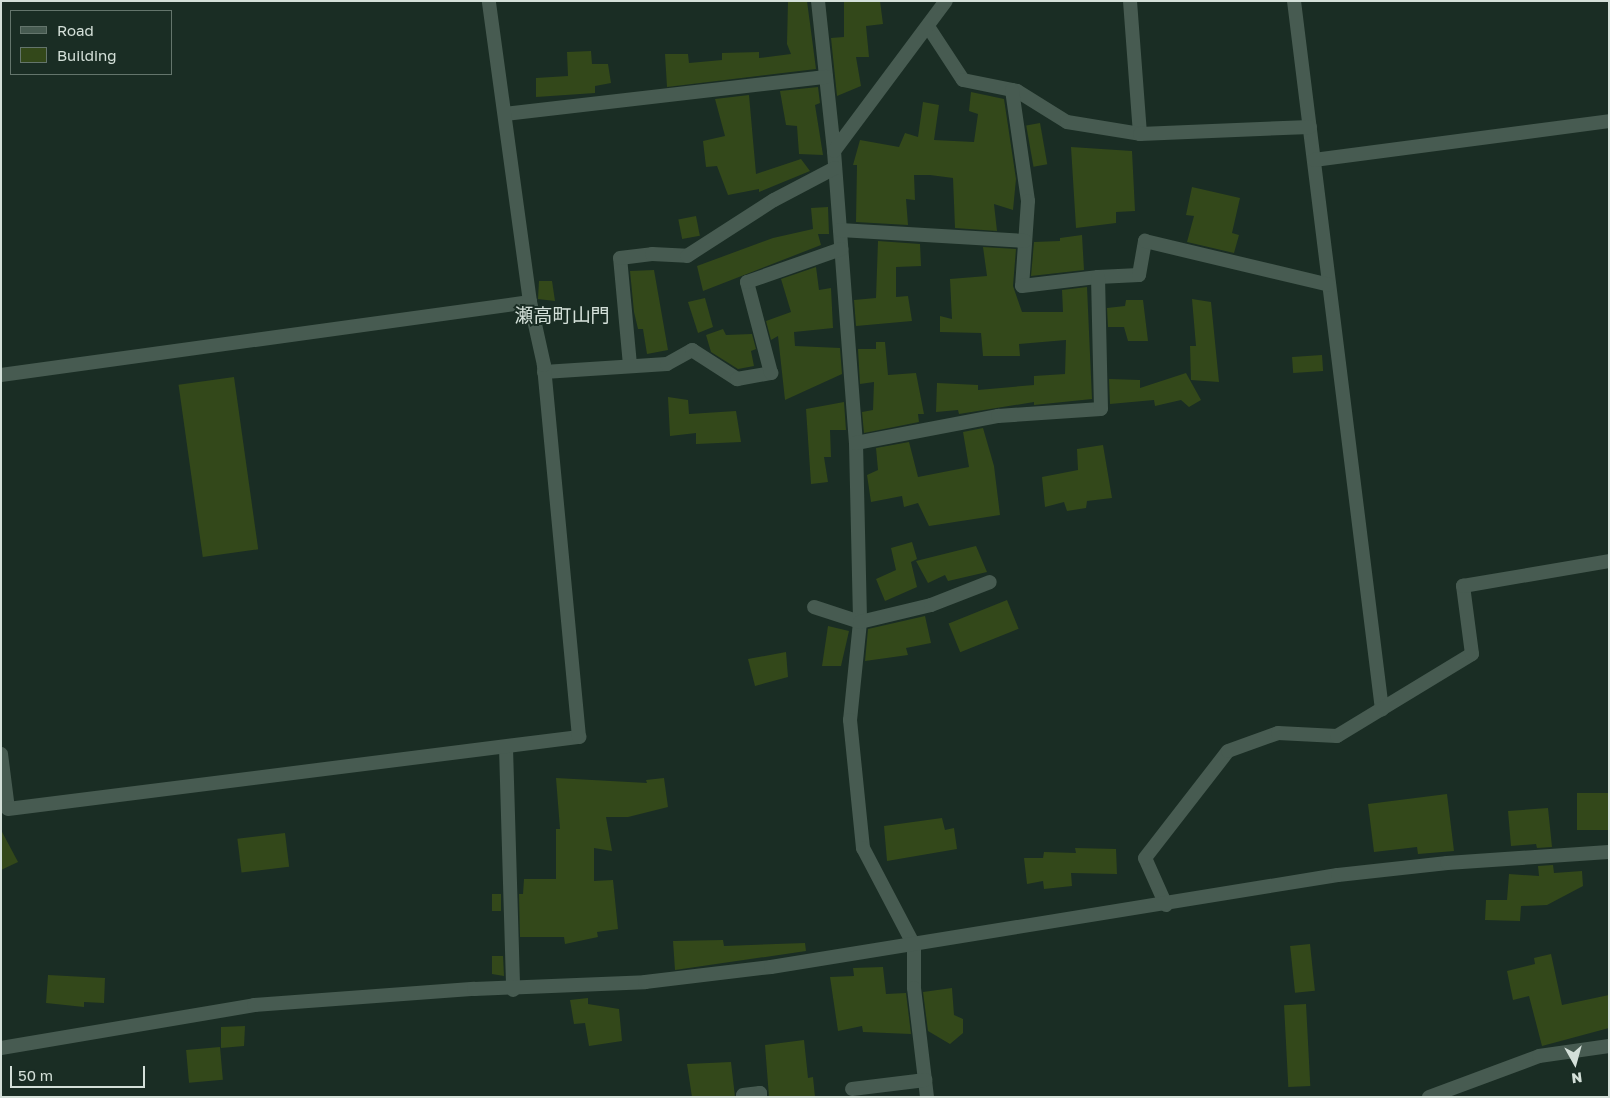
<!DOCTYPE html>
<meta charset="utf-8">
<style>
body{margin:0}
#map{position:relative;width:1610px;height:1098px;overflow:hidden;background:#1a2d24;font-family:"Golos Text","Noto Sans JP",sans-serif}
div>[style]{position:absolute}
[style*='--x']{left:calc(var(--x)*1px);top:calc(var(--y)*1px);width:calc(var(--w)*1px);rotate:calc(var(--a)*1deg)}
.building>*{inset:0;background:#33481a;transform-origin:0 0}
.minor>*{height:14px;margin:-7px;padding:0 7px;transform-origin:7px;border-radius:7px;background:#475b51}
span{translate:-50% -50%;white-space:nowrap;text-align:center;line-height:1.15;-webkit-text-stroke:4px #1a2d24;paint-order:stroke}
.quarter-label{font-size:19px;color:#d4e0d9}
.frame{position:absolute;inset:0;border:2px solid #d4e0d9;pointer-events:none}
.legend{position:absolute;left:10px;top:10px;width:162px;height:65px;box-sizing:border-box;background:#1a2d24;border:1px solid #64756c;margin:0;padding:6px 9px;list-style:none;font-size:15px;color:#d4e0d9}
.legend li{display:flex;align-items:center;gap:10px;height:25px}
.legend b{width:25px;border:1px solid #64756c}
.north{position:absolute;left:1550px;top:1038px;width:50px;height:50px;-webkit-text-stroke:4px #1a2d24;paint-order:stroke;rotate:173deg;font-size:14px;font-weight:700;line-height:20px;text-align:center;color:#d4e0d9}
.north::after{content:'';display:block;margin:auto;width:18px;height:22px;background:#d4e0d9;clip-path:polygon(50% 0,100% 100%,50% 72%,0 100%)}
.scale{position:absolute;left:10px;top:1066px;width:135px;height:22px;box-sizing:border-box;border:2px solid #d4e0d9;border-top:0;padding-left:6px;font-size:15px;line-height:18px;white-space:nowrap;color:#d4e0d9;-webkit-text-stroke:4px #1a2d24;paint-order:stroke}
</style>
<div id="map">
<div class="building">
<div style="clip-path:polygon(788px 1px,807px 1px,816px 69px,667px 87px,665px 54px,688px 54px,689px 63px,722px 60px,722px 53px,759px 52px,759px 58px,791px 54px,787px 44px)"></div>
<div style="clip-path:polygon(844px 1px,880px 1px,883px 24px,866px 26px,869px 57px,856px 57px,861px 86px,837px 96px,831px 38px,844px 37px)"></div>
<div style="clip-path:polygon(591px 51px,592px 64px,608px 64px,611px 83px,595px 86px,595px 93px,536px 97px,536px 78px,568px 76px,567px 52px)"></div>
<div style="clip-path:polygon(818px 87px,820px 103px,815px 105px,823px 155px,799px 154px,797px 126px,786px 125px,780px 91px)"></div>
<div style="clip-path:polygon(971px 92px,1004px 99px,1016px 179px,1013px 210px,994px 204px,997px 231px,955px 228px,953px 178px,930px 175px,914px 175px,915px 200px,906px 199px,908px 225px,856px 222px,857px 165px,853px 165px,860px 140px,899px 147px,905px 133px,918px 137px,923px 102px,939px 105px,934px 140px,974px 142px,978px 114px,969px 111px)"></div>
<div style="clip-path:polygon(749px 95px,756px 174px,801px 159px,810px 171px,759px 192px,759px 189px,728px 195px,717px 166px,706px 167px,703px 141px,725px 136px,715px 99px)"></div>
<div style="left:1040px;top:123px;width:42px;height:14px;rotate:80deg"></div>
<div style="clip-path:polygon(1071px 147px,1132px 151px,1135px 211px,1116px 212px,1116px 223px,1076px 228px)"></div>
<div style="clip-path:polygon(1192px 187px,1240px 198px,1232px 233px,1239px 235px,1234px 253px,1187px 242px,1194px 216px,1186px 215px)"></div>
<div style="clip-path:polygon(828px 207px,829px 234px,818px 234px,821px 245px,703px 291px,697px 266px,773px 238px,813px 229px,811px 208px)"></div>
<div style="left:696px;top:216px;width:20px;height:18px;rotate:79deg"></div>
<div style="clip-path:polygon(1082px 235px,1084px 270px,1031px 276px,1034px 242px,1060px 241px,1060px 238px)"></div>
<div style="clip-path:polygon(878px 241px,920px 244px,921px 266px,896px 267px,896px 297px,908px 296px,912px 321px,856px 326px,854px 300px,876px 298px)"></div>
<div style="clip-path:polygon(983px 247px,1016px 249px,1013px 286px,1022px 312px,1063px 312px,1062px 290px,1087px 287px,1092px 399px,1034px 405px,1034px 402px,959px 414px,958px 410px,936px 412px,937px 383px,978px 385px,978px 390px,1034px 385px,1034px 376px,1065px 374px,1066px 340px,1019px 344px,1020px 356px,983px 356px,981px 333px,940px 332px,940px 316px,952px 319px,950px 279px,987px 276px)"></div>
<div style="clip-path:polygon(816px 267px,819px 290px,831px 288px,833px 328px,794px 332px,795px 346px,840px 348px,842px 374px,785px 400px,778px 336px,771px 340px,766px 321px,791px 312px,781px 279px)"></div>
<div style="clip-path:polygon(654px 270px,668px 350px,647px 354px,643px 329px,638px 329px,634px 312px,630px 271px)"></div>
<div style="clip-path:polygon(539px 281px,552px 281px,555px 301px,538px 299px)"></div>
<div style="clip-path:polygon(705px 298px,713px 327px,698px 333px,688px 302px)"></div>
<div style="clip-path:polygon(1192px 299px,1211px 302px,1219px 382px,1191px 380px,1190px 346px,1196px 346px)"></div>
<div style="clip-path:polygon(1126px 300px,1143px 300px,1148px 341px,1128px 341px,1124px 327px,1108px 327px,1107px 308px,1125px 306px)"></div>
<div style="clip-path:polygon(723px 329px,726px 335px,752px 334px,756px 349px,751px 351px,754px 366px,738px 369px,711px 352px,706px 335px)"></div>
<div style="clip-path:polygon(876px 342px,885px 342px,888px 375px,916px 373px,924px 414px,918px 414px,919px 422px,864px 433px,862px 412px,873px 410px,874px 382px,860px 384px,858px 349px,876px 349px)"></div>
<div style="left:1322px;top:355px;width:16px;height:30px;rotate:86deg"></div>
<div style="clip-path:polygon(1186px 373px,1201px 400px,1189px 407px,1181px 400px,1155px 406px,1154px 400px,1110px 404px,1109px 379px,1140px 380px,1140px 388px)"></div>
<div style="left:234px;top:377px;width:174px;height:56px;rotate:82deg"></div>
<div style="clip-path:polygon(668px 397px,688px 400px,689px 414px,736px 411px,741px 442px,696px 444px,696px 433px,670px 436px)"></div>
<div style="clip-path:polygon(844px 402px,846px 430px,830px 430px,831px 457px,824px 457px,828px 482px,811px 484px,806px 409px)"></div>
<div style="clip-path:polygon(983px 428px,994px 466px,1000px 515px,929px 526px,918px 503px,904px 507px,902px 496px,871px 502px,867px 475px,878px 470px,876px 448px,909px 442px,918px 477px,969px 467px,963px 432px)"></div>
<div style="clip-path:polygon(1103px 445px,1112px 498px,1087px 501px,1086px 508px,1067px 511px,1064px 502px,1045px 507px,1042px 477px,1078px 470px,1077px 449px)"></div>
<div style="clip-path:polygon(912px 542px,917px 559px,911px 562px,917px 587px,885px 601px,876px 579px,896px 570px,891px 548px)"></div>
<div style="clip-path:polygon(976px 546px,987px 572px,948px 581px,945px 575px,928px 583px,916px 561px)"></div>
<div style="left:1007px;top:600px;width:31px;height:63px;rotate:68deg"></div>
<div style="clip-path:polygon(925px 616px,931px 643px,906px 648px,908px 655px,865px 661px,868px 629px)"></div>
<div style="clip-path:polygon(828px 626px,849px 631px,841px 666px,822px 666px)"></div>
<div style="clip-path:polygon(786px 652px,788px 677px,755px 686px,748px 659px)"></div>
<div style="clip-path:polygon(556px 778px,647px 783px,646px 780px,664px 778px,668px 807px,628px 817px,606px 817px,612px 851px,594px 848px,594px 881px,613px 880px,618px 929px,597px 932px,598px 937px,565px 944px,564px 937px,520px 937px,519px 894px,523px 894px,524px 879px,556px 879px,556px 829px,560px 829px)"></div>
<div style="left:1609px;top:793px;width:37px;height:32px;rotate:90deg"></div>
<div style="clip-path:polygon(1447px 794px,1454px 851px,1418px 854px,1417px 847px,1374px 852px,1368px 804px)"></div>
<div style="clip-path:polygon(1548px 808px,1552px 847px,1537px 848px,1536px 844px,1511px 846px,1508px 811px)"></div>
<div style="clip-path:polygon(942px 818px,945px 830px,954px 828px,957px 849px,887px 861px,884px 826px)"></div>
<div style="clip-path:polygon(1px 830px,18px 862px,1px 870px)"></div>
<div style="left:285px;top:833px;width:34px;height:48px;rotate:83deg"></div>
<div style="clip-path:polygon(1075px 848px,1116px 849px,1117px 874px,1071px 873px,1072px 886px,1044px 889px,1043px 881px,1027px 884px,1024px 858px,1043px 858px,1044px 852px,1076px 853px)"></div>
<div style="clip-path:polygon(1553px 865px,1554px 873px,1582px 871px,1583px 886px,1547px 905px,1521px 906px,1520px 921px,1485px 920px,1486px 900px,1507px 900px,1509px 874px,1539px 876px,1538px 866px)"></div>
<div style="left:492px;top:894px;width:9px;height:17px"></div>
<div style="clip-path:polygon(723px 940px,724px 946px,805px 943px,806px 951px,675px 970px,673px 941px)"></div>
<div style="left:1310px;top:944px;width:47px;height:20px;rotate:84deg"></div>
<div style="clip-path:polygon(1551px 954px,1562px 1005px,1609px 995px,1609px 1028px,1542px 1046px,1529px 996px,1513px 1000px,1507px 971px,1535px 964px,1534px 958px)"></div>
<div style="clip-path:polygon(492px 956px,503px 956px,504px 976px,492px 974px)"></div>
<div style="clip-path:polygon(883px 967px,886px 994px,906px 993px,911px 1034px,863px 1032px,862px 1026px,838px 1031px,830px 977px,854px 976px,853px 968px)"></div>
<div style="clip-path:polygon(48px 975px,105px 978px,104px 1003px,84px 1002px,84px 1007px,46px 1003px)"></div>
<div style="clip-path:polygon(952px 988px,954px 1015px,963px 1019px,963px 1033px,950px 1044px,928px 1031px,923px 992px)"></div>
<div style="clip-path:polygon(588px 998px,588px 1004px,619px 1009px,622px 1041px,589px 1046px,585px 1023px,574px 1024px,570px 1000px)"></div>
<div style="left:1306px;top:1004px;width:82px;height:22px;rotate:87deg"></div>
<div style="clip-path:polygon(245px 1026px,244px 1046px,221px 1048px,221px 1027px)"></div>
<div style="clip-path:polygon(804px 1040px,808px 1078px,813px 1077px,815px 1097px,769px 1097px,765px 1045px)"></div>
<div style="left:220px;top:1047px;width:33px;height:34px;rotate:85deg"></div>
<div style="clip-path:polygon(731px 1062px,735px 1097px,692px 1097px,687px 1064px)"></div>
</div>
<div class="minor">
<div style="--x:818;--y:1;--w:151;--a:83.9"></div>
<div style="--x:834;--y:151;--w:293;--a:85.7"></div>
<div style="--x:856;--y:443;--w:179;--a:88.7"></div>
<div style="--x:860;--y:622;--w:99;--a:95.8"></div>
<div style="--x:850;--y:720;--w:129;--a:84.2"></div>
<div style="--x:863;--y:848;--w:110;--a:62.3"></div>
<div style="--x:914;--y:945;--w:43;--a:90"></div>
<div style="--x:914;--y:988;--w:110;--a:83.2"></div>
<div style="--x:1130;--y:1;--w:133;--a:85.7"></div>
<div style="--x:1294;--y:1;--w:714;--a:82.92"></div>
<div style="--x:929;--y:28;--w:62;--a:56.8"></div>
<div style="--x:963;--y:80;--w:55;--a:11.5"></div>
<div style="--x:1017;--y:91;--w:59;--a:31.8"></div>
<div style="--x:1067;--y:122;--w:74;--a:9.3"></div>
<div style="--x:1140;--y:134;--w:170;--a:-2.4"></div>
<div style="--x:1012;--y:90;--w:112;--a:81.8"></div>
<div style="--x:1028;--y:201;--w:85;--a:94"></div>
<div style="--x:1022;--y:286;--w:77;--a:-6.8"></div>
<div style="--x:1098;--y:277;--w:41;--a:-2.8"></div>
<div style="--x:1139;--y:275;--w:35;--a:-80"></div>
<div style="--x:1145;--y:241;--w:189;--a:13.4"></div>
<div style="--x:505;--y:114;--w:323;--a:-6.6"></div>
<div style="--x:834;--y:151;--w:187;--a:-53.3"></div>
<div style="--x:1314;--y:160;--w:298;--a:-7.5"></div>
<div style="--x:840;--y:230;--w:185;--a:3.4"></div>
<div style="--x:630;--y:365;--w:107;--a:-95.3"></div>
<div style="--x:620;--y:258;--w:32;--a:-7"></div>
<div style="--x:652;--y:254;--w:35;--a:3"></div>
<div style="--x:687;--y:256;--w:103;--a:-32.8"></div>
<div style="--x:774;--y:200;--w:69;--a:-27.7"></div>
<div style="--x:544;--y:372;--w:123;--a:-3.7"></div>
<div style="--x:667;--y:364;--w:29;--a:-29"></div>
<div style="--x:692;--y:350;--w:54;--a:32.8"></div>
<div style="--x:737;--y:379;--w:35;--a:-10"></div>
<div style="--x:771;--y:373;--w:94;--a:-104.8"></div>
<div style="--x:747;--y:282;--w:100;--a:-19.3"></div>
<div style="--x:1;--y:375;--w:534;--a:-7.86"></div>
<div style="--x:856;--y:443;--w:145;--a:-10.8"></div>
<div style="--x:998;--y:416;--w:103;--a:-3.9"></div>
<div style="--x:1101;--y:409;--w:132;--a:-91.3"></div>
<div style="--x:814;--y:607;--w:48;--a:18.1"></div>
<div style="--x:860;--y:622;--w:73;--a:-13.5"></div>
<div style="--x:931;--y:605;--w:63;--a:-21.3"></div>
<div style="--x:506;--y:748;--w:242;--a:88.3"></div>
<div style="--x:1;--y:754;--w:55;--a:82.7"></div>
<div style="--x:8;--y:809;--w:576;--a:-7.19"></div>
<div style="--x:579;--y:737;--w:374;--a:-95.4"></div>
<div style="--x:544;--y:365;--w:65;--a:-102.5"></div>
<div style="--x:530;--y:302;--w:304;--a:-97.8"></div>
<div style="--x:1166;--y:905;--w:51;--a:-114.1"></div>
<div style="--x:1145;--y:858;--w:135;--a:-52.2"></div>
<div style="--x:1228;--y:751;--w:53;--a:-19.8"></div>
<div style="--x:1278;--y:733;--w:59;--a:2.9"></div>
<div style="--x:1337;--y:736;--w:158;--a:-31.3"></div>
<div style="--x:1472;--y:654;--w:69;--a:-97.5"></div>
<div style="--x:1463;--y:586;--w:148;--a:-9.7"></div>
<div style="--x:1;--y:1048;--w:257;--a:-9.6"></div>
<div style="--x:254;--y:1005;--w:221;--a:-4.2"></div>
<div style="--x:474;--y:989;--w:171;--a:-2.3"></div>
<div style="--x:645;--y:982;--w:127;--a:-6.8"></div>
<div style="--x:771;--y:967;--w:574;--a:-9.22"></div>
<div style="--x:1338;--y:875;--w:110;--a:-6.3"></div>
<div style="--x:1447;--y:863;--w:162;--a:-3.9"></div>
<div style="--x:852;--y:1089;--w:74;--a:-7"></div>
<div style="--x:743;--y:1095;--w:17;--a:-7"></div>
<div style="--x:760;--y:1093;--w:4;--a:90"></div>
<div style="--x:1429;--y:1097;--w:117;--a:-20.4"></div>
<div style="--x:1539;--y:1056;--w:71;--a:-8.1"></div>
</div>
<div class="quarter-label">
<span style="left:562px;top:315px">瀬高町山門</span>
</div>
<div class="frame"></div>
<ul class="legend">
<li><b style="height:6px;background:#475b51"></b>Road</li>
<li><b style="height:14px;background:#33481a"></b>Building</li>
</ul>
<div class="north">N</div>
<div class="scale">50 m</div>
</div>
